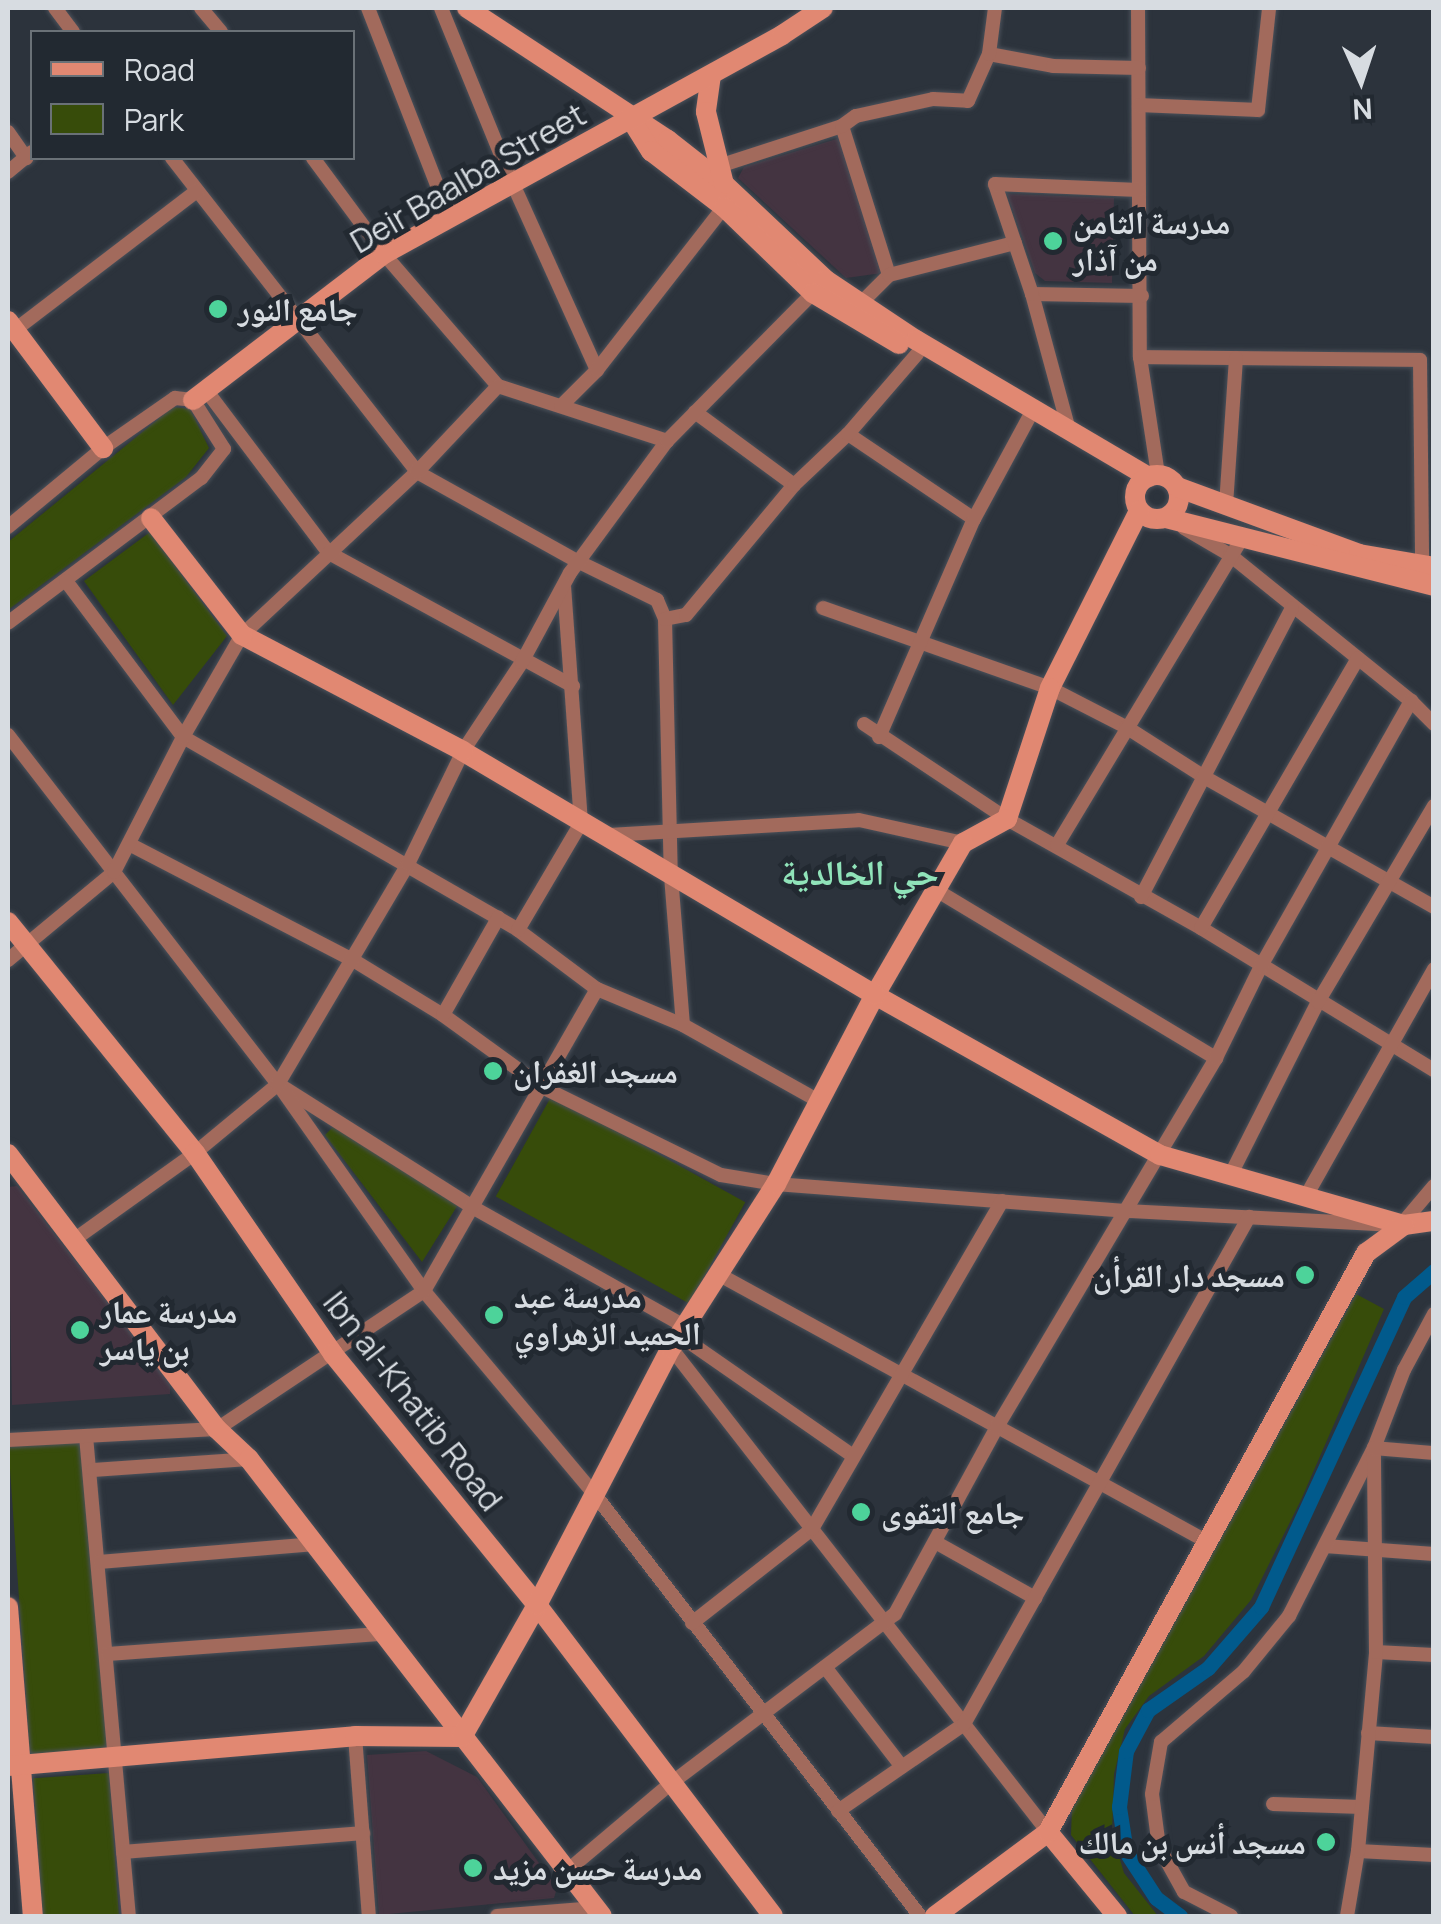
<!DOCTYPE html>
<meta charset="utf-8">
<style>
body{margin:0}
#map{position:relative;width:1441px;height:1924px;overflow:hidden;background:#2c333c;font-family:Manrope,"Noto Naskh Arabic",sans-serif}
div>[style]{position:absolute}
[style*='--x']{left:calc(var(--x)*1px);top:calc(var(--y)*1px);width:calc(var(--w)*1px);rotate:calc(var(--a)*1deg)}
.education>*{inset:0;background:#443441}
.green>*{inset:0;background:#374c0a;transform-origin:0 0}
.canal>*{height:15px;margin:-7.5px;padding:0 7.5px;transform-origin:7.5px;border-radius:7.5px;background:#015a8c}
.roads{filter:drop-shadow(0 0 2px #4b515a) drop-shadow(0 0 2px #4b515a)}
.street>*{height:14px;margin:-7px;padding:0 7px;transform-origin:7px;border-radius:7px;background:#a26a5c}
.secondary>*{height:20px;margin:-10px;padding:0 10px;transform-origin:10px;border-radius:10px;background:#e18872}
.secondary>.ring{margin:-10px;padding:0;box-sizing:content-box;background:none;border:20px solid #e18872;border-radius:50%}
.dots>*{width:28px;height:28px;translate:-50% -50%;box-sizing:border-box;border:5px solid #222931;border-radius:50%}
span{translate:-50% -50%;white-space:nowrap;text-align:center;line-height:1.15;-webkit-text-stroke:10px #222931;paint-order:stroke}
.street-label{font-size:32px;color:#d7dce1}
.poi-label{font-size:32px;color:#d7dce1;font-weight:700}
.left{translate:0 -50%;text-align:left}
.right{translate:-100% -50%;text-align:right}
.neighbourhood-label{font-size:35px;color:#90e3b9;font-weight:700}
.frame{position:absolute;inset:0;border:10px solid #d7dce1;pointer-events:none}
.legend{position:absolute;left:30px;top:30px;width:325px;height:130px;box-sizing:border-box;background:#222931;border:2px solid #6a7177;margin:0;padding:12px 18px;list-style:none;font-size:30px;color:#d7dce1}
.legend li{display:flex;align-items:center;gap:20px;height:50px}
.legend b{width:50px;border:2px solid #6a7177}
.north{position:absolute;left:1311px;top:30px;width:100px;height:100px;-webkit-text-stroke:8px #222931;paint-order:stroke;rotate:177deg;font-size:28px;font-weight:700;line-height:40px;text-align:center;color:#d7dce1}
.north::after{content:'';display:block;margin:auto;width:35px;height:45px;background:#d7dce1;clip-path:polygon(50% 0,100% 100%,50% 72%,0 100%)}
</style>
<div id="map">
<div class="education">
<div style="clip-path:polygon(840px 138px,882px 273px,846px 278px,738px 178px,744px 167px)"></div>
<div style="clip-path:polygon(1007px 194px,1114px 198px,1112px 283px,1045px 281px,1035px 273px)"></div>
<div style="clip-path:polygon(17px 1186px,170px 1382px,170px 1394px,12px 1405px,8px 1187px)"></div>
<div style="clip-path:polygon(426px 1751px,477px 1777px,557px 1888px,554px 1898px,379px 1915px,367px 1755px)"></div>
</div>
<div class="green">
<div style="clip-path:polygon(173px 407px,190px 409px,209px 448px,186px 477px,8px 610px,8px 542px)"></div>
<div style="clip-path:polygon(150px 532px,227px 636px,173px 705px,84px 581px)"></div>
<div style="left:552px;top:1095px;width:221px;height:116px;rotate:29deg"></div>
<div style="clip-path:polygon(333px 1127px,461px 1200px,422px 1262px,325px 1135px)"></div>
<div style="clip-path:polygon(1356px 1294px,1384px 1309px,1301px 1500px,1251px 1600px,1204px 1656px,1149px 1696px,1125px 1729px,1114px 1774px,1112px 1833px,1124px 1873px,1158px 1916px,1135px 1916px,1071px 1835px,1072px 1807px)"></div>
<div style="left:85px;top:1438px;width:312px;height:77px;rotate:86deg"></div>
<div style="left:109px;top:1773px;width:143px;height:76px;rotate:86deg"></div>
</div>
<div class="canal">
<div style="--x:1180;--y:1916;--w:30;--a:-143"></div>
<div style="--x:1156;--y:1898;--w:55;--a:-123.1"></div>
<div style="--x:1126;--y:1852;--w:46;--a:-98.8"></div>
<div style="--x:1119;--y:1807;--w:56;--a:-82.9"></div>
<div style="--x:1126;--y:1751;--w:47;--a:-61.8"></div>
<div style="--x:1148;--y:1710;--w:73;--a:-35"></div>
<div style="--x:1208;--y:1668;--w:81;--a:-49"></div>
<div style="--x:1261;--y:1607;--w:341;--a:-65.2"></div>
<div style="--x:1404;--y:1297;--w:40;--a:-41"></div>
</div>
<div class="roads">
<div class="street">
<div style="--x:55;--y:8;--w:30;--a:53"></div>
<div style="--x:201;--y:8;--w:31;--a:50"></div>
<div style="--x:368;--y:8;--w:225;--a:68.7"></div>
<div style="--x:441;--y:8;--w:190;--a:67.8"></div>
<div style="--x:513;--y:184;--w:204;--a:65.7"></div>
<div style="--x:1138;--y:8;--w:349;--a:89.7"></div>
<div style="--x:1140;--y:357;--w:119;--a:81.3"></div>
<div style="--x:989;--y:54;--w:65;--a:10.6"></div>
<div style="--x:1053;--y:66;--w:86;--a:1.3"></div>
<div style="--x:1139;--y:105;--w:119;--a:2.4"></div>
<div style="--x:1258;--y:110;--w:103;--a:-83.8"></div>
<div style="--x:842;--y:126;--w:156;--a:72.5"></div>
<div style="--x:8;--y:132;--w:32;--a:55"></div>
<div style="--x:172;--y:158;--w:398;--a:52"></div>
<div style="--x:417;--y:472;--w:185;--a:29.1"></div>
<div style="--x:579;--y:562;--w:87;--a:26"></div>
<div style="--x:657;--y:600;--w:21;--a:67"></div>
<div style="--x:665;--y:619;--w:257;--a:88.7"></div>
<div style="--x:671;--y:876;--w:149;--a:85.4"></div>
<div style="--x:313;--y:158;--w:119;--a:53.5"></div>
<div style="--x:384;--y:254;--w:174;--a:49.2"></div>
<div style="--x:498;--y:386;--w:178;--a:18"></div>
<div style="--x:719;--y:166;--w:129;--a:-18"></div>
<div style="--x:842;--y:126;--w:17;--a:-36"></div>
<div style="--x:856;--y:116;--w:79;--a:-12.4"></div>
<div style="--x:933;--y:99;--w:35;--a:3"></div>
<div style="--x:968;--y:101;--w:51;--a:-65.9"></div>
<div style="--x:989;--y:54;--w:46;--a:-82.6"></div>
<div style="--x:8;--y:172;--w:31;--a:-40"></div>
<div style="--x:1032;--y:294;--w:110;--a:1"></div>
<div style="--x:861;--y:303;--w:40;--a:-45"></div>
<div style="--x:889;--y:275;--w:130;--a:-14.3"></div>
<div style="--x:11;--y:333;--w:234;--a:-37.4"></div>
<div style="--x:1140;--y:357;--w:280;--a:0.6"></div>
<div style="--x:1420;--y:360;--w:204;--a:89.4"></div>
<div style="--x:206;--y:390;--w:204;--a:53"></div>
<div style="--x:329;--y:553;--w:278;--a:28.6"></div>
<div style="--x:561;--y:406;--w:51;--a:-45"></div>
<div style="--x:597;--y:370;--w:207;--a:-52.1"></div>
<div style="--x:695;--y:412;--w:123;--a:36.4"></div>
<div style="--x:1069;--y:430;--w:141;--a:-105.2"></div>
<div style="--x:1032;--y:294;--w:116;--a:-108.6"></div>
<div style="--x:995;--y:184;--w:143;--a:2.4"></div>
<div style="--x:848;--y:434;--w:152;--a:34"></div>
<div style="--x:1226;--y:505;--w:147;--a:-86.1"></div>
<div style="--x:8;--y:527;--w:124;--a:-39.7"></div>
<div style="--x:103;--y:448;--w:88;--a:-34.8"></div>
<div style="--x:175;--y:398;--w:18;--a:6"></div>
<div style="--x:193;--y:400;--w:58;--a:57.7"></div>
<div style="--x:224;--y:449;--w:37;--a:128"></div>
<div style="--x:201;--y:478;--w:241;--a:143.1"></div>
<div style="--x:1184;--y:528;--w:53;--a:30.4"></div>
<div style="--x:1230;--y:555;--w:233;--a:38.9"></div>
<div style="--x:1411;--y:701;--w:33;--a:45"></div>
<div style="--x:66;--y:581;--w:195;--a:53.1"></div>
<div style="--x:183;--y:737;--w:387;--a:29.9"></div>
<div style="--x:518;--y:930;--w:99;--a:36.8"></div>
<div style="--x:597;--y:989;--w:93;--a:22.7"></div>
<div style="--x:683;--y:1025;--w:156;--a:29.2"></div>
<div style="--x:823;--y:608;--w:241;--a:19.4"></div>
<div style="--x:1050;--y:688;--w:85;--a:27.2"></div>
<div style="--x:1126;--y:727;--w:95;--a:32.5"></div>
<div style="--x:1206;--y:778;--w:262;--a:29.5"></div>
<div style="--x:665;--y:619;--w:21;--a:-11"></div>
<div style="--x:686;--y:615;--w:169;--a:-50.3"></div>
<div style="--x:794;--y:485;--w:74;--a:-43.4"></div>
<div style="--x:848;--y:434;--w:106;--a:-49.2"></div>
<div style="--x:864;--y:724;--w:172;--a:33.6"></div>
<div style="--x:1007;--y:819;--w:223;--a:29.3"></div>
<div style="--x:1201;--y:928;--w:273;--a:31.4"></div>
<div style="--x:8;--y:735;--w:441;--a:52.3"></div>
<div style="--x:278;--y:1084;--w:232;--a:32.3"></div>
<div style="--x:474;--y:1208;--w:241;--a:29.3"></div>
<div style="--x:879;--y:737;--w:238;--a:-66.5"></div>
<div style="--x:974;--y:519;--w:114;--a:-61.6"></div>
<div style="--x:609;--y:835;--w:250;--a:-3.4"></div>
<div style="--x:859;--y:820;--w:107;--a:12.5"></div>
<div style="--x:129;--y:844;--w:252;--a:27.4"></div>
<div style="--x:353;--y:960;--w:105;--a:31.4"></div>
<div style="--x:443;--y:1015;--w:125;--a:35.9"></div>
<div style="--x:544;--y:1088;--w:197;--a:26.2"></div>
<div style="--x:721;--y:1175;--w:56;--a:9.3"></div>
<div style="--x:776;--y:1184;--w:353;--a:4.4"></div>
<div style="--x:1128;--y:1211;--w:251;--a:3"></div>
<div style="--x:1057;--y:845;--w:360;--a:-58.9"></div>
<div style="--x:936;--y:890;--w:327;--a:31"></div>
<div style="--x:1141;--y:897;--w:326;--a:-62.4"></div>
<div style="--x:1201;--y:928;--w:312;--a:-59.8"></div>
<div style="--x:518;--y:930;--w:124;--a:-59.5"></div>
<div style="--x:581;--y:823;--w:236;--a:-94.1"></div>
<div style="--x:8;--y:960;--w:138;--a:-39.7"></div>
<div style="--x:114;--y:872;--w:152;--a:-62.9"></div>
<div style="--x:183;--y:737;--w:118;--a:-60"></div>
<div style="--x:242;--y:635;--w:239;--a:-43"></div>
<div style="--x:417;--y:472;--w:118;--a:-46.7"></div>
<div style="--x:443;--y:1015;--w:112;--a:-60.4"></div>
<div style="--x:278;--y:1084;--w:253;--a:54.8"></div>
<div style="--x:424;--y:1291;--w:268;--a:50"></div>
<div style="--x:596;--y:1496;--w:530;--a:52.35"></div>
<div style="--x:1231;--y:1174;--w:193;--a:-63.2"></div>
<div style="--x:1318;--y:1002;--w:228;--a:-59.4"></div>
<div style="--x:1305;--y:1198;--w:263;--a:-60.6"></div>
<div style="--x:1401;--y:1225;--w:51;--a:-49.8"></div>
<div style="--x:75;--y:1239;--w:148;--a:-35.6"></div>
<div style="--x:195;--y:1153;--w:108;--a:-39.7"></div>
<div style="--x:278;--y:1084;--w:256;--a:-59.4"></div>
<div style="--x:408;--y:864;--w:126;--a:-64"></div>
<div style="--x:463;--y:751;--w:107;--a:-56.5"></div>
<div style="--x:522;--y:662;--w:101;--a:-61.7"></div>
<div style="--x:570;--y:573;--w:164;--a:-53.7"></div>
<div style="--x:667;--y:441;--w:208;--a:-45.4"></div>
<div style="--x:718;--y:1274;--w:559;--a:28.68"></div>
<div style="--x:679;--y:1335;--w:212;--a:34.8"></div>
<div style="--x:671;--y:1348;--w:614;--a:52.08"></div>
<div style="--x:86;--y:1436;--w:482;--a:84.9"></div>
<div style="--x:8;--y:1440;--w:209;--a:-3"></div>
<div style="--x:217;--y:1429;--w:249;--a:-33.7"></div>
<div style="--x:424;--y:1291;--w:348;--a:-60.2"></div>
<div style="--x:93;--y:1470;--w:156;--a:-4"></div>
<div style="--x:935;--y:1542;--w:115;--a:29.2"></div>
<div style="--x:1325;--y:1546;--w:109;--a:4.2"></div>
<div style="--x:100;--y:1562;--w:215;--a:-4.8"></div>
<div style="--x:692;--y:1623;--w:152;--a:-38.1"></div>
<div style="--x:812;--y:1529;--w:379;--a:-59.9"></div>
<div style="--x:1376;--y:1652;--w:58;--a:3"></div>
<div style="--x:108;--y:1654;--w:275;--a:-4.2"></div>
<div style="--x:825;--y:1667;--w:126;--a:52.4"></div>
<div style="--x:1368;--y:1733;--w:66;--a:3.5"></div>
<div style="--x:355;--y:1736;--w:181;--a:85.6"></div>
<div style="--x:1273;--y:1804;--w:89;--a:1.9"></div>
<div style="--x:838;--y:1811;--w:153;--a:-34.6"></div>
<div style="--x:964;--y:1724;--w:582;--a:-60.66"></div>
<div style="--x:1358;--y:1851;--w:76;--a:3"></div>
<div style="--x:123;--y:1852;--w:241;--a:-4.5"></div>
<div style="--x:567;--y:1871;--w:135;--a:-40.2"></div>
<div style="--x:670;--y:1784;--w:282;--a:-37.1"></div>
<div style="--x:895;--y:1614;--w:213;--a:-61.4"></div>
<div style="--x:997;--y:1427;--w:429;--a:-59.3"></div>
<div style="--x:1216;--y:1058;--w:102;--a:-63.9"></div>
<div style="--x:1261;--y:966;--w:305;--a:-60.5"></div>
<div style="--x:497;--y:1916;--w:98;--a:-4.7"></div>
<div style="--x:1231;--y:1916;--w:53;--a:-152.9"></div>
<div style="--x:1184;--y:1892;--w:51;--a:-119.1"></div>
<div style="--x:1159;--y:1847;--w:53;--a:-97.5"></div>
<div style="--x:1152;--y:1794;--w:53;--a:-80.2"></div>
<div style="--x:1161;--y:1742;--w:109;--a:-40.5"></div>
<div style="--x:1244;--y:1671;--w:71;--a:-50.7"></div>
<div style="--x:1289;--y:1616;--w:188;--a:-63.2"></div>
<div style="--x:1374;--y:1448;--w:84;--a:-69"></div>
<div style="--x:1404;--y:1370;--w:64;--a:-61.8"></div>
<div style="--x:1347;--y:1916;--w:66;--a:-80.4"></div>
<div style="--x:1358;--y:1851;--w:200;--a:-84.8"></div>
<div style="--x:1376;--y:1652;--w:204;--a:-90.6"></div>
<div style="--x:1374;--y:1448;--w:60;--a:4.8"></div>
</div>
<div class="secondary">
<div style="--x:467;--y:8;--w:240;--a:33.3"></div>
<div style="--x:668;--y:140;--w:71;--a:38.2"></div>
<div style="--x:724;--y:184;--w:140;--a:43.3"></div>
<div style="--x:826;--y:280;--w:108;--a:33.7"></div>
<div style="--x:916;--y:340;--w:270;--a:30.5"></div>
<div style="--x:711;--y:75;--w:37;--a:98"></div>
<div style="--x:706;--y:112;--w:74;--a:76"></div>
<div style="--x:632;--y:121;--w:36;--a:58"></div>
<div style="--x:651;--y:151;--w:92;--a:37.5"></div>
<div style="--x:724;--y:207;--w:124;--a:44"></div>
<div style="--x:813;--y:293;--w:100;--a:30.7"></div>
<div style="--x:8;--y:321;--w:159;--a:53.2"></div>
<div style="--x:193;--y:400;--w:240;--a:-37.4"></div>
<div style="--x:384;--y:254;--w:454;--a:-28.8"></div>
<div style="--x:782;--y:35;--w:49;--a:-33.4"></div>
<div class="ring" style="left:1135px;top:475px;width:24px;height:24px"></div>
<div style="--x:1177;--y:487;--w:194;--a:20.2"></div>
<div style="--x:1359;--y:554;--w:76;--a:9.8"></div>
<div style="--x:1139;--y:511;--w:198;--a:116.7"></div>
<div style="--x:1050;--y:688;--w:138;--a:108.2"></div>
<div style="--x:1007;--y:819;--w:50;--a:151.4"></div>
<div style="--x:963;--y:843;--w:176;--a:120.1"></div>
<div style="--x:875;--y:995;--w:327;--a:29.3"></div>
<div style="--x:1160;--y:1155;--w:254;--a:16"></div>
<div style="--x:1404;--y:1225;--w:30;--a:-8"></div>
<div style="--x:1166;--y:518;--w:276;--a:14.2"></div>
<div style="--x:8;--y:922;--w:297;--a:51"></div>
<div style="--x:195;--y:1153;--w:244;--a:55.5"></div>
<div style="--x:333;--y:1354;--w:323;--a:50.9"></div>
<div style="--x:537;--y:1605;--w:390;--a:52.8"></div>
<div style="--x:8;--y:1154;--w:345;--a:52.8"></div>
<div style="--x:217;--y:1429;--w:44;--a:43.2"></div>
<div style="--x:249;--y:1459;--w:577;--a:52.32"></div>
<div style="--x:8;--y:1607;--w:310;--a:85.4"></div>
<div style="--x:8;--y:1766;--w:348;--a:-4.9"></div>
<div style="--x:355;--y:1736;--w:107;--a:0.5"></div>
<div style="--x:462;--y:1737;--w:152;--a:-60.4"></div>
<div style="--x:537;--y:1605;--w:290;--a:-62.5"></div>
<div style="--x:671;--y:1348;--w:195;--a:-57.4"></div>
<div style="--x:776;--y:1184;--w:213;--a:-62.4"></div>
<div style="--x:875;--y:995;--w:479;--a:-149.4"></div>
<div style="--x:463;--y:751;--w:250;--a:-152.3"></div>
<div style="--x:242;--y:635;--w:148;--a:-127.9"></div>
<div style="--x:1048;--y:1832;--w:109;--a:50.6"></div>
<div style="--x:935;--y:1916;--w:141;--a:-36.6"></div>
<div style="--x:1048;--y:1832;--w:661;--a:-61.22"></div>
<div style="--x:1366;--y:1253;--w:47;--a:-36.4"></div>
</div>
</div>
<div class="dots">
<div style="left:1053px;top:241px;background:#4dd39a"></div>
<div style="left:218px;top:309px;background:#4dd39a"></div>
<div style="left:493px;top:1071px;background:#4dd39a"></div>
<div style="left:1305px;top:1275px;background:#4dd39a"></div>
<div style="left:494px;top:1315px;background:#4dd39a"></div>
<div style="left:80px;top:1330px;background:#4dd39a"></div>
<div style="left:861px;top:1512px;background:#4dd39a"></div>
<div style="left:1326px;top:1842px;background:#4dd39a"></div>
<div style="left:473px;top:1868px;background:#4dd39a"></div>
</div>
<div class="street-label">
<span style="left:468px;top:178px;rotate:-30deg">Deir Baalba Street</span>
<span style="left:413px;top:1401px;rotate:52deg">Ibn al-Khatib Road</span>
</div>
<div class="poi-label">
<span class="left" style="left:1073px;top:241px">مدرسة الثامن<br>من آذار</span>
<span class="left" style="left:238px;top:309px">جامع النور</span>
<span class="left" style="left:513px;top:1071px">مسجد الغفران</span>
<span class="right" style="left:1285px;top:1275px">مسجد دار القرأن</span>
<span class="left" style="left:514px;top:1315px">مدرسة عبد<br>الحميد الزهراوي</span>
<span class="left" style="left:100px;top:1330px">مدرسة عمار<br>بن ياسر</span>
<span class="left" style="left:881px;top:1512px">جامع التقوى</span>
<span class="right" style="left:1306px;top:1842px">مسجد أنس بن مالك</span>
<span class="left" style="left:493px;top:1868px">مدرسة حسن مزيد</span>
</div>
<div class="neighbourhood-label">
<span style="left:860px;top:872px">حي الخالدية</span>
</div>
<div class="frame"></div>
<ul class="legend">
<li><b style="height:12px;background:#e18872"></b>Road</li>
<li><b style="height:28px;background:#374c0a"></b>Park</li>
</ul>
<div class="north">N</div>
</div>
